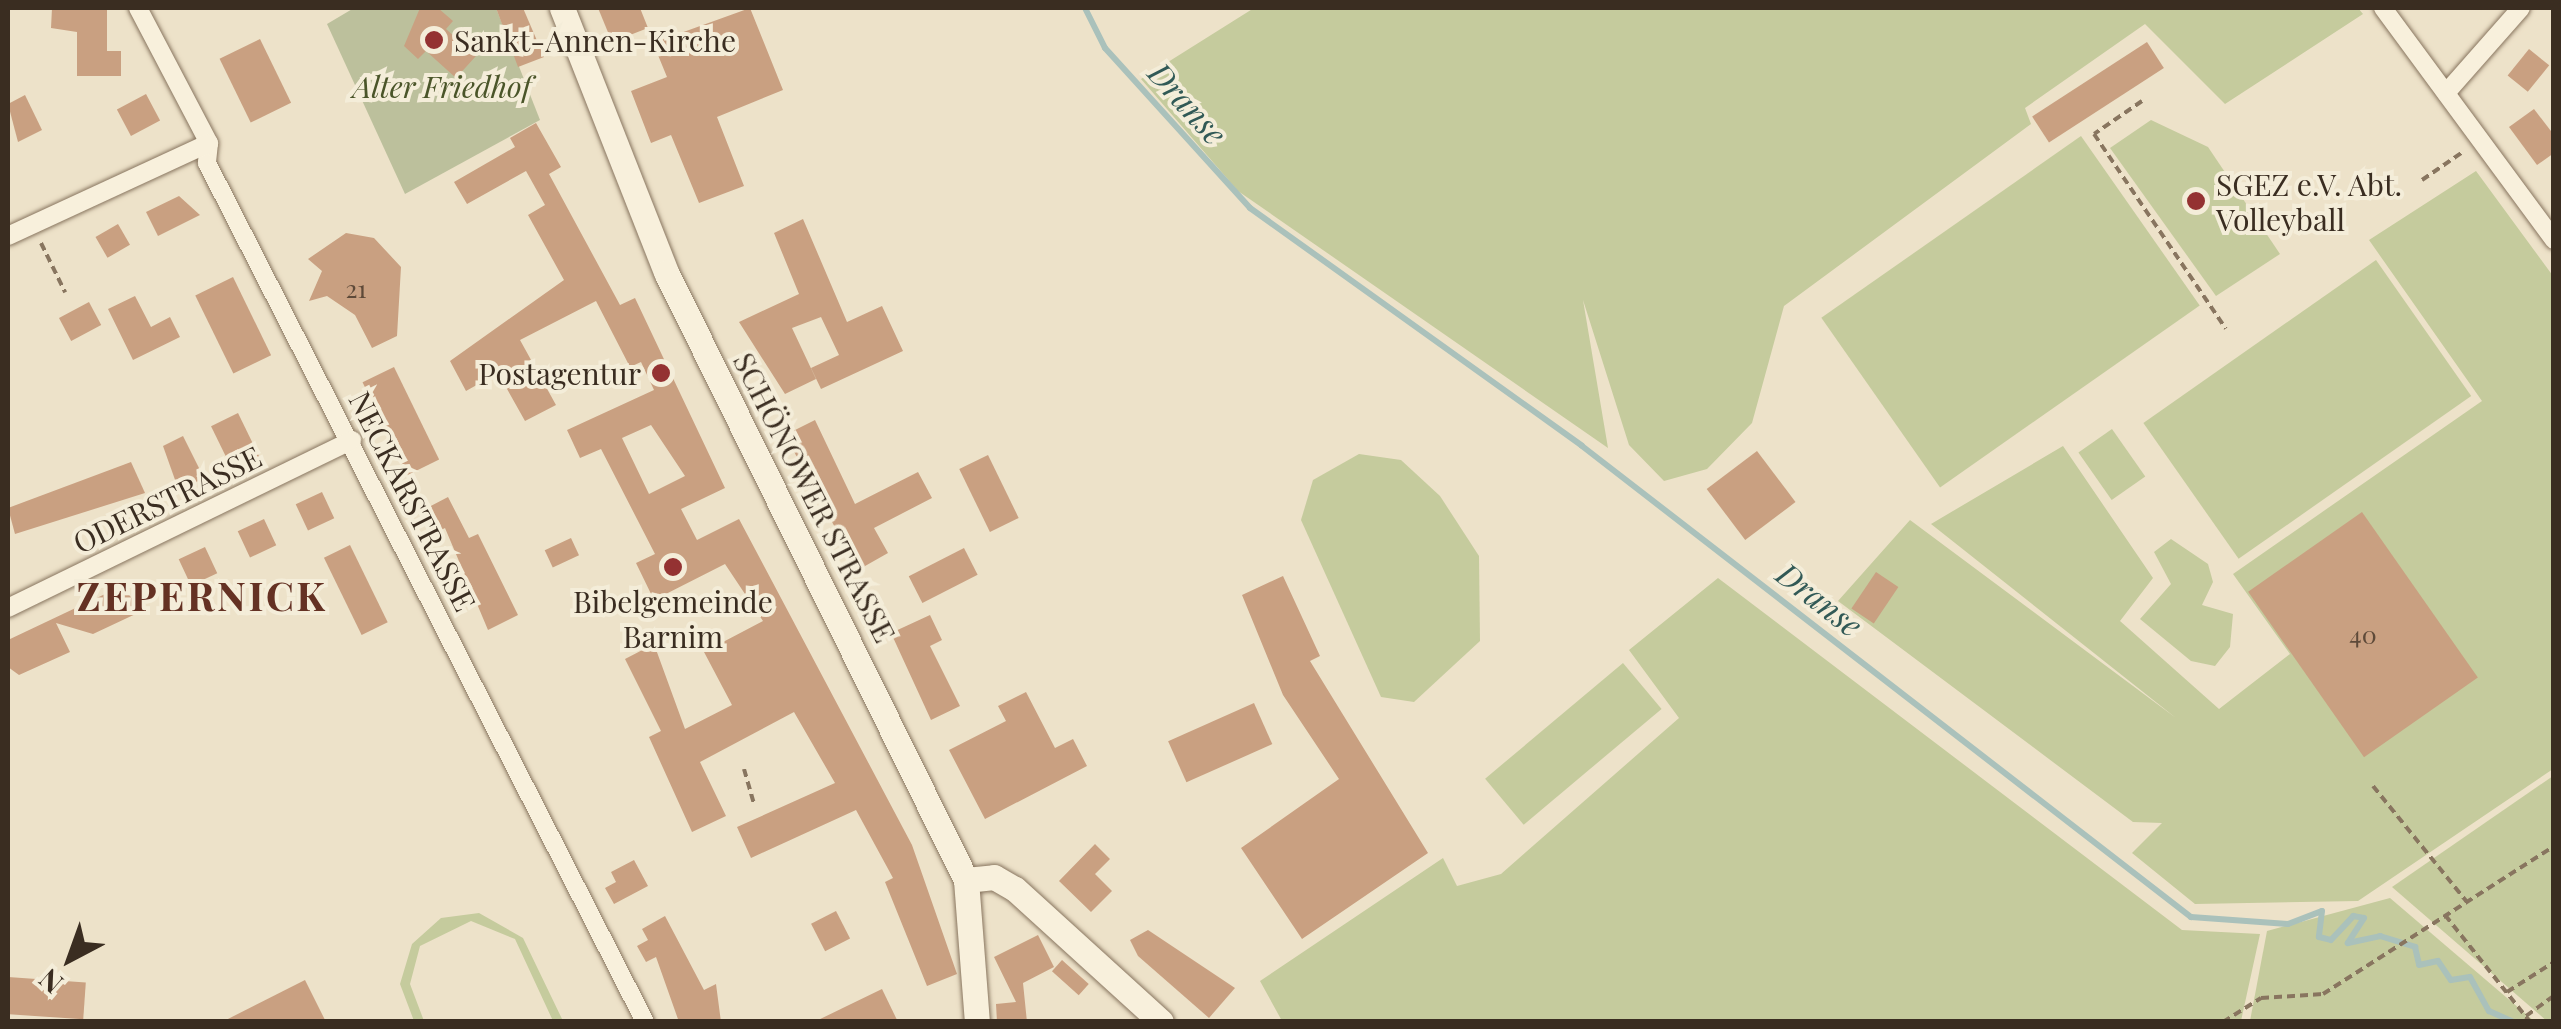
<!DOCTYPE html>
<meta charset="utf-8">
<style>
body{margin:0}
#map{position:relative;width:2561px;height:1029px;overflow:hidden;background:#ede2c9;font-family:"Playfair Display",serif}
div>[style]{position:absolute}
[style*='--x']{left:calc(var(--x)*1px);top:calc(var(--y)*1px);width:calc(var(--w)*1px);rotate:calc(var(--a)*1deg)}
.green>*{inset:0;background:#c5cb9d;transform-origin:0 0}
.cemetery>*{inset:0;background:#bcc09c}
.stream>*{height:6px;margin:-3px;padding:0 3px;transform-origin:3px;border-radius:3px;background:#aac1bb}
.building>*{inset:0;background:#c9a081;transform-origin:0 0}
.path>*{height:4px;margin-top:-2px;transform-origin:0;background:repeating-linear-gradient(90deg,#88755f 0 8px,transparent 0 13px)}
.roads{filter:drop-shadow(0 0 2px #88755f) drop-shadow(0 0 2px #88755f)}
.street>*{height:18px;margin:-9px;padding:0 9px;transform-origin:9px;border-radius:9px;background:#f8f0dc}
.secondary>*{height:25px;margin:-12.5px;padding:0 12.5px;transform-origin:12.5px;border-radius:12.5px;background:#f8f0dc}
.dots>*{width:28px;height:28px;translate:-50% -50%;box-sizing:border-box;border:5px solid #f4edd9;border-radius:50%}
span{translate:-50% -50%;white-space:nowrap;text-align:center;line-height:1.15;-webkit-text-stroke:8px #f4edd9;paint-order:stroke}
.number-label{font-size:25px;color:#5e4a39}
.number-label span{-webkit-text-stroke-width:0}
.poi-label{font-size:30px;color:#3a2d21}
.left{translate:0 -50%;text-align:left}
.right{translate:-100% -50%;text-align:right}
.park-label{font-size:30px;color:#4a5529;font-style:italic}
.street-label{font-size:30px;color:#3a2d21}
.water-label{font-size:32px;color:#315956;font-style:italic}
.district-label{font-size:40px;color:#643123;font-weight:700;letter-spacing:2.5px}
.frame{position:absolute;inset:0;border:10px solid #3a2d21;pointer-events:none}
.north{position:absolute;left:20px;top:909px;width:100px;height:100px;-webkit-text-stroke:8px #f4edd9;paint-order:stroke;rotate:221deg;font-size:28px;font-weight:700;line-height:40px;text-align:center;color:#3a2d21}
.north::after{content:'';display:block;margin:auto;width:35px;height:45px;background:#3a2d21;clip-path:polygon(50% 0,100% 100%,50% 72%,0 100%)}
</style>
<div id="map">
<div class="green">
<div style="clip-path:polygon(1254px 8px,2358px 8px,2363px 14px,2225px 104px,2145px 24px,2025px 108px,2031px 124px,1784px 306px,1752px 423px,1707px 469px,1664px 481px,1629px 445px,1583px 300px,1608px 448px,1238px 191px,1141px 79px)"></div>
<div style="clip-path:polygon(2151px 120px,2208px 147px,2280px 254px,2216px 296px,2110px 148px)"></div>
<div style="left:2081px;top:136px;width:207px;height:317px;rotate:55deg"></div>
<div style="clip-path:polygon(2476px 171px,2553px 276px,2553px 769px,2358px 901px,2195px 904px,2132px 853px,2162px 823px,2133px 822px,1838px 601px,1910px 520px,2176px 718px,1931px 524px,2063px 446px,2153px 578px,2120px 621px,2219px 709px,2290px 654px,2233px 574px,2482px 401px,2369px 240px)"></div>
<div style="left:2376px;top:260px;width:166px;height:284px;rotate:55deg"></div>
<div style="left:2112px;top:429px;width:58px;height:41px;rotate:55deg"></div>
<div style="clip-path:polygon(1359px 454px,1401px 460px,1440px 496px,1479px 556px,1480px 641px,1414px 702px,1381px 697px,1301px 520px,1313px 480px)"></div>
<div style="clip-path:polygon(2171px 539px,2208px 564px,2213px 582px,2202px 605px,2233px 614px,2230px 647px,2215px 666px,2191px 661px,2140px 619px,2171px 584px,2154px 552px)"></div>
<div style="clip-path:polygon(1718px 578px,2182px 930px,2260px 934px,2241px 1021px,1282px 1021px,1260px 981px,1443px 858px,1457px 886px,1501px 874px,1679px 718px,1629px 650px)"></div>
<div style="left:1623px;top:663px;width:60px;height:180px;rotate:50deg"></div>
<div style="clip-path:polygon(2553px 776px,2554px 1021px,2548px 1022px,2392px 887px)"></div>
<div style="clip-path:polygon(2390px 898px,2534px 1021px,2250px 1021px,2267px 931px)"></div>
<div style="clip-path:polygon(479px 913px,523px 938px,563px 1021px,553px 1021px,515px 939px,471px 921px,420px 946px,410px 984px,424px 1021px,414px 1021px,400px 984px,412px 944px,441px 918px)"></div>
</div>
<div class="cemetery">
<div style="clip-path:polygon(354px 8px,496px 8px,540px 120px,405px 194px,327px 24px)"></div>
</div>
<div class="stream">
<div style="--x:1085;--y:8;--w:45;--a:63.4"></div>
<div style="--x:1105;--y:48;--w:216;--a:47.8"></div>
<div style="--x:1250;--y:208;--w:408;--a:35.6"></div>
<div style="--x:1582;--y:446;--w:770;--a:37.72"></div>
<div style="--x:2191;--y:917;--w:97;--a:4.1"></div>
<div style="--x:2288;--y:924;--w:36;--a:-21"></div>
<div style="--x:2322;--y:911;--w:26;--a:97"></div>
<div style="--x:2319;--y:937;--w:12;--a:14"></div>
<div style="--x:2331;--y:940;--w:33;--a:-47"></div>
<div style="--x:2353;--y:916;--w:11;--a:10"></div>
<div style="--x:2364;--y:918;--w:30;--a:123"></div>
<div style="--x:2348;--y:943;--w:33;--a:-12"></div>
<div style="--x:2380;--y:936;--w:37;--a:17"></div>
<div style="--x:2415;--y:947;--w:18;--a:77"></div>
<div style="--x:2419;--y:965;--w:19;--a:-12"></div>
<div style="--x:2438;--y:961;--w:23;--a:56"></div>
<div style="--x:2451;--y:980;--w:19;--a:-9"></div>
<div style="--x:2470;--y:977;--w:39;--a:61"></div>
<div style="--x:2489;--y:1011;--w:27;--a:24"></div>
</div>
<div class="building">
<div style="clip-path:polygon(52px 8px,107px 8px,107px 51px,121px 51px,121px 76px,77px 76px,77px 32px,51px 28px)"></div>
<div style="clip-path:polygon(420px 8px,438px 8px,453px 21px,446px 29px,476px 56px,456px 78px,426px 51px,418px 59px,404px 46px)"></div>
<div style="clip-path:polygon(496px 8px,523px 8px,544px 57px,518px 67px)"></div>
<div style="clip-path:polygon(598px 8px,640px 8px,648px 28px,612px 42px)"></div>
<div style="clip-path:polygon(750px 8px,783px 90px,717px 117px,744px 186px,699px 203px,671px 135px,651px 143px,631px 91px,667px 77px,653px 43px)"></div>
<div style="left:260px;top:39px;width:71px;height:45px;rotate:64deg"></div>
<div style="left:2147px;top:42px;width:31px;height:137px;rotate:57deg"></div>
<div style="left:2529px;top:49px;width:26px;height:34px;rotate:39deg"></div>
<div style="left:146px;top:94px;width:30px;height:33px;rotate:62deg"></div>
<div style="clip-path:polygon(25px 95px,42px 130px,18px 142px,8px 104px)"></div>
<div style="clip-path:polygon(2534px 109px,2554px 135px,2554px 153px,2537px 165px,2509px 127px)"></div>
<div style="clip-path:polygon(evenodd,536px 123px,561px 167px,549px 174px,620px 305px,635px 298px,725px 488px,681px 509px,697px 540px,739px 519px,912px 845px,957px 974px,927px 986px,885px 882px,893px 878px,856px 810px,751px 858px,737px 827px,835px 783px,794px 712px,700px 762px,726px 816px,692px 832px,649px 737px,661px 731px,625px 659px,654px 644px,685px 729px,732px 705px,704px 652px,763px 621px,725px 564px,654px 600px,636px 563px,655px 554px,601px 449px,580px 458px,567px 430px,654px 390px,641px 362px,630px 367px,596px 301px,520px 340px,556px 405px,525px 421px,498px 373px,466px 391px,450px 361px,564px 280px,528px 215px,545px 205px,526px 171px,467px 204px,454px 182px,515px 147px,510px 138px,536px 123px,651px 425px,685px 476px,649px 494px,622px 438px,651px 425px)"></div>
<div style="clip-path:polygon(179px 196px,200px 215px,158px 236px,146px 212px)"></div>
<div style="clip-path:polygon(803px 219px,847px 322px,882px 306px,903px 351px,821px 389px,811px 368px,839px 355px,821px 317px,792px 328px,816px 379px,785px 394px,739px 322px,799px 294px,774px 233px)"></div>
<div style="left:118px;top:224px;width:24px;height:26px;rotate:60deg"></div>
<div style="clip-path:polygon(346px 233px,374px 238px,401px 267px,397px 336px,372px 348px,355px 315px,327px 296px,309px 301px,322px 271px,308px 259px)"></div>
<div style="left:233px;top:277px;width:87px;height:42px;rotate:64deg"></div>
<div style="clip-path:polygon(135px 296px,151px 327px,170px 317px,180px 337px,133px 360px,108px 309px)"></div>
<div style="left:89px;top:302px;width:26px;height:34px;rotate:62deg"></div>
<div style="left:394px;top:367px;width:103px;height:35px;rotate:64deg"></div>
<div style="left:238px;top:413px;width:50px;height:30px;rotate:64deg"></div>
<div style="clip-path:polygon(815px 420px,855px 504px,918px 472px,932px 498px,874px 528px,888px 553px,858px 570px,785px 435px)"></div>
<div style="clip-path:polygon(183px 436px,204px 478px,179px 491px,163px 446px)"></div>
<div style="left:1757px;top:451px;width:64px;height:63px;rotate:53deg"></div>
<div style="left:988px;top:455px;width:70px;height:32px;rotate:64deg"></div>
<div style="clip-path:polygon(131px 462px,145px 493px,15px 534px,8px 508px)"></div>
<div style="left:322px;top:492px;width:29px;height:29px;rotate:65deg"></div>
<div style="clip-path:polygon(448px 497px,469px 538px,478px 534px,518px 615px,488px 630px,445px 528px,437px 532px,425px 509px)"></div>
<div style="left:2362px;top:512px;width:202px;height:139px;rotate:55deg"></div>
<div style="left:264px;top:519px;width:29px;height:29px;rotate:65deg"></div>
<div style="left:571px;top:538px;width:19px;height:29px;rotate:65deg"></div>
<div style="left:350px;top:545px;width:86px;height:29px;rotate:64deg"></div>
<div style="left:205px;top:547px;width:29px;height:29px;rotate:65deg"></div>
<div style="left:964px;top:548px;width:30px;height:62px;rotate:63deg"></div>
<div style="left:1876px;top:572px;width:27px;height:44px;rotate:34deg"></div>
<div style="clip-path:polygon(1283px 576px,1320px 656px,1310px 661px,1428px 853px,1302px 939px,1241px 848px,1339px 779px,1283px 695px,1242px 595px)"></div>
<div style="clip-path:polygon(122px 586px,142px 611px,93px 634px,56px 623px,70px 652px,19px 675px,8px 667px,8px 640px)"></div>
<div style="clip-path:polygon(930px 615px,942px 640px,930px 646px,960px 706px,931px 720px,891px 633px)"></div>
<div style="clip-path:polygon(1026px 692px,1055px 748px,1073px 739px,1087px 766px,985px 819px,949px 750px,1006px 721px,998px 706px)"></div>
<div style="left:1254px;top:703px;width:45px;height:94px;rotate:66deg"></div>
<div style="clip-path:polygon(1095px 844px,1110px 859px,1095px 874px,1112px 891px,1091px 912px,1059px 881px)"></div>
<div style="clip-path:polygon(634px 860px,648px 886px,614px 904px,605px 888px,616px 882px,611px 872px)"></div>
<div style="left:836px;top:911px;width:31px;height:28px;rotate:63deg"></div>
<div style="clip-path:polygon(665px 916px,704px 990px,716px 984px,721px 1022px,679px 1022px,656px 957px,646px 962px,637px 946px,648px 940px,642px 929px)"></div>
<div style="clip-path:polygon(1148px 930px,1235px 988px,1209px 1018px,1138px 956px,1130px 940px)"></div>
<div style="clip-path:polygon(1038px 935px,1054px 967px,1023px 983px,1027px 1022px,997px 1022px,996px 1004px,1016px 1002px,994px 957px)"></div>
<div style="left:1062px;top:960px;width:36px;height:15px;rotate:42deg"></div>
<div style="left:8px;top:977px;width:78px;height:37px;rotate:4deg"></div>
<div style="clip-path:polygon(305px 980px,326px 1022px,222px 1022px)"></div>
<div style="clip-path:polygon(882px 989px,898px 1022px,814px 1022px)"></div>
</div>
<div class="path">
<div style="--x:2142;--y:101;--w:58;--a:145.5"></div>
<div style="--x:2094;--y:134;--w:235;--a:55.9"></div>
<div style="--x:2422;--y:180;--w:51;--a:-34.6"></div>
<div style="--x:41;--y:243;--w:55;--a:63.9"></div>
<div style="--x:744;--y:769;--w:36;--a:74"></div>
<div style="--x:2373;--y:786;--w:149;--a:51"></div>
<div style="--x:2445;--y:915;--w:137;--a:51.5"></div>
<div style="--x:2507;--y:992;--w:56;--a:-32.6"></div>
<div style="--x:2526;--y:1016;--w:34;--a:-36"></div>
<div style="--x:2223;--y:1022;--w:45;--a:-32.3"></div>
<div style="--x:2261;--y:998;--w:62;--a:-3.7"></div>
<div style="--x:2323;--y:994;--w:274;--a:-32.6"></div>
</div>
<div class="roads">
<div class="street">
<div style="--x:138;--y:8;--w:153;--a:62.3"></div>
<div style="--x:209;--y:143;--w:20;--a:96"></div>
<div style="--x:207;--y:163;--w:964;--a:62.98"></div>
<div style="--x:2383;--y:8;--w:288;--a:53.6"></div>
<div style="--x:2446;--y:93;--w:113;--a:-48.6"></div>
<div style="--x:8;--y:236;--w:221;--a:-24.8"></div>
<div style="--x:8;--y:608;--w:383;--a:-26"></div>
</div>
<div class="secondary">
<div style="--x:562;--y:8;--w:284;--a:68.5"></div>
<div style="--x:666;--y:272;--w:678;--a:63.74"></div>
<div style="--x:966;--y:880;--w:142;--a:85.6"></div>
<div style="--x:966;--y:880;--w:28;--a:-6"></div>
<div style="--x:994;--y:877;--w:24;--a:30"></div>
<div style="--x:1015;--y:889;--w:197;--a:42.3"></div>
</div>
</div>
<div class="dots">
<div style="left:434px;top:40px;background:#943232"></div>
<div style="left:2196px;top:201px;background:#943232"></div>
<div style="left:661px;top:373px;background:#943232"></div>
<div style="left:673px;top:567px;background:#943232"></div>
</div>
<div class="number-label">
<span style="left:356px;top:288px">21</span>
<span style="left:2363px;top:634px">40</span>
</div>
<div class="poi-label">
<span class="left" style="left:454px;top:40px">Sankt-Annen-Kirche</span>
<span class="left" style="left:2216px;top:201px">SGEZ e.V. Abt.<br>Volleyball</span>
<span class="right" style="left:641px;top:373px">Postagentur</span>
<span style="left:673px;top:618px">Bibelgemeinde<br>Barnim</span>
</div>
<div class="park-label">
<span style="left:442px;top:86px">Alter Friedhof</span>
</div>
<div class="street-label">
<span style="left:815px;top:497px;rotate:63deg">SCHÖNOWER STRASSE</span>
<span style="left:167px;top:499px;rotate:-26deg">ODERSTRASSE</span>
<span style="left:413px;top:501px;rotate:63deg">NECKARSTRASSE</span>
</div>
<div class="water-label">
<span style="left:1188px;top:103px;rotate:48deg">Dranse</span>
<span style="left:1820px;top:599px;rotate:38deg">Dranse</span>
</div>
<div class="district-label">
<span style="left:202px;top:595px">ZEPERNICK</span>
</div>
<div class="frame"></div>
<div class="north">N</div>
</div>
